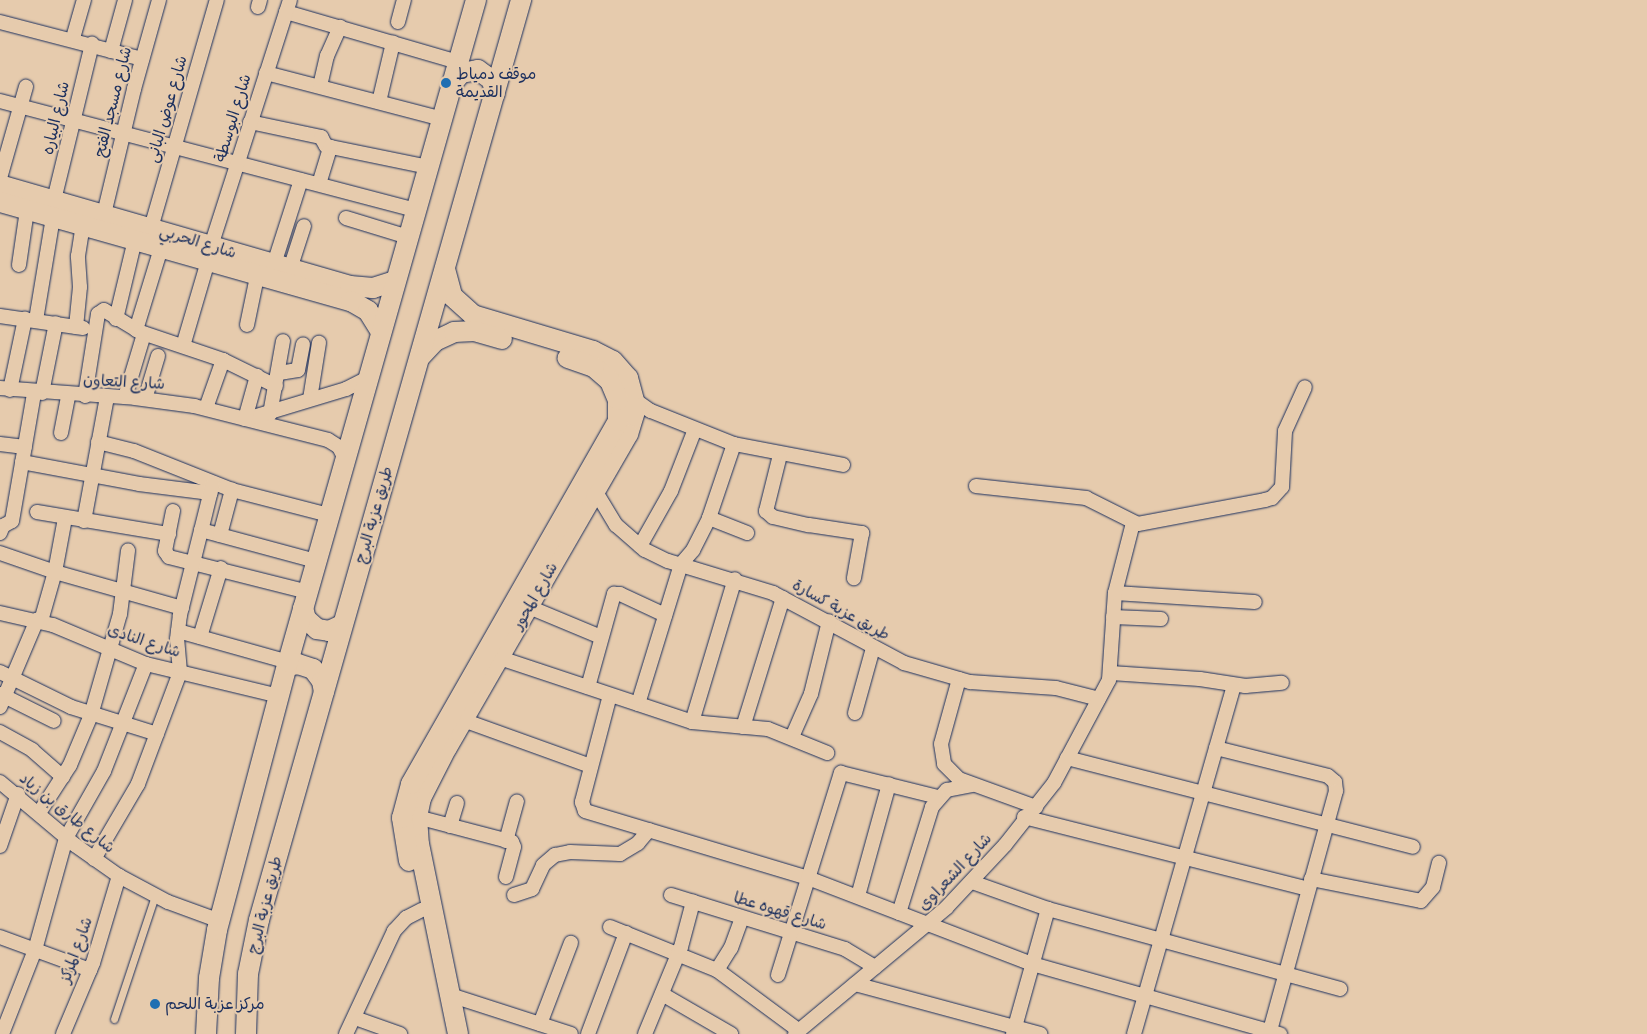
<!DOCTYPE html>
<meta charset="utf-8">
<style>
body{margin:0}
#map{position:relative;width:1647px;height:1034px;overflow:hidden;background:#e6cbad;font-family:Itim,"Playpen Sans Arabic",sans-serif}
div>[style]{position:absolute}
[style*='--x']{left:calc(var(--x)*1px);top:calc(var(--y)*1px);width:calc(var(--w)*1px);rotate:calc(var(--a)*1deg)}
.roads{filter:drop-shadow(0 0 1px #1b2f5e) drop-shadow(0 0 1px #1b2f5e)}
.lane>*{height:7px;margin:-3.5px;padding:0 3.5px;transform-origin:3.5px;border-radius:3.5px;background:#e6cbad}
.street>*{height:14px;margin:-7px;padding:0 7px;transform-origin:7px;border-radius:7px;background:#e6cbad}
.secondary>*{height:20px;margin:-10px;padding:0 10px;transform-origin:10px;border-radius:10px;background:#e6cbad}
.dots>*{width:14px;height:14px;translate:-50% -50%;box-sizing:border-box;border:2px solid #e6cbad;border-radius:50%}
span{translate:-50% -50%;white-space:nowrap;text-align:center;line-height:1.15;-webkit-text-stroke:4px #e6cbad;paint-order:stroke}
.poi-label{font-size:16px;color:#1b2f5e}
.left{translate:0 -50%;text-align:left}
.street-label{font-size:16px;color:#1b2f5e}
</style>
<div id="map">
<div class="roads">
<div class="lane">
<div style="--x:114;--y:1019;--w:130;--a:-71.6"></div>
</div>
<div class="street">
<div style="--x:258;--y:7;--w:7;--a:-74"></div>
<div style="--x:286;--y:12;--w:179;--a:16.2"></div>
<div style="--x:0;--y:22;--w:147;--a:14.6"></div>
<div style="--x:398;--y:22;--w:23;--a:-75"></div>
<div style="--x:73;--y:38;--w:40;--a:-74"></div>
<div style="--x:111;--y:51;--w:53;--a:-74.6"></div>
<div style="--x:266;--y:73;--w:182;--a:14.6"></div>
<div style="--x:320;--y:86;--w:31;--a:-77"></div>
<div style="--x:327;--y:56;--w:32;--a:-66"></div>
<div style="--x:0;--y:101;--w:430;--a:14.7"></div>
<div style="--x:379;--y:102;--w:61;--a:-76.7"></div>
<div style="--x:250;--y:122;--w:73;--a:11.9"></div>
<div style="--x:321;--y:137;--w:10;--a:61"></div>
<div style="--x:326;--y:146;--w:104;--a:11.6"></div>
<div style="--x:0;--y:178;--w:95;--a:-74.1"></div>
<div style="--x:319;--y:184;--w:39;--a:-73"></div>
<div style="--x:54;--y:200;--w:161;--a:-76.3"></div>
<div style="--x:104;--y:214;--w:129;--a:-76.5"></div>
<div style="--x:134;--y:89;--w:92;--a:-74.3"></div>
<div style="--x:346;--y:218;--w:65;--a:17"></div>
<div style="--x:151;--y:228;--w:237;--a:-73.9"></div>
<div style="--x:211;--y:246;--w:258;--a:-72.2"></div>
<div style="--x:274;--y:264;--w:88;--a:-72.2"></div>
<div style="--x:19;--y:265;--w:56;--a:-81.7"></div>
<div style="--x:290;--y:269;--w:45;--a:-72"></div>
<div style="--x:0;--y:316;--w:84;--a:8.2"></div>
<div style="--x:116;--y:319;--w:81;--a:-76.5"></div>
<div style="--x:36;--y:320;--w:104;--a:-80.6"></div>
<div style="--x:247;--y:325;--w:59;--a:-78.3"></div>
<div style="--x:76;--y:327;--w:40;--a:-84.3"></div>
<div style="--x:80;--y:287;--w:31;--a:-94"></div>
<div style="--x:78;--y:256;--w:30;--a:-81"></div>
<div style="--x:136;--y:330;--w:86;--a:-73"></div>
<div style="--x:183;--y:346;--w:89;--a:-73.6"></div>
<div style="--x:279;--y:373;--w:19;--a:-9"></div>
<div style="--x:298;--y:370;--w:26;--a:-79"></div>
<div style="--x:0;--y:388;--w:135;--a:4.2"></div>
<div style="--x:135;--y:398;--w:60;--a:7.7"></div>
<div style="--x:194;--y:406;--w:138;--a:14.2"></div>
<div style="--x:328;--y:440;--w:13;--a:32"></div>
<div style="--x:339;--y:447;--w:13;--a:63"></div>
<div style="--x:10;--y:390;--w:73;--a:-78.1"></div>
<div style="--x:42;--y:393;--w:71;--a:-78.7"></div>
<div style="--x:85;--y:396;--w:83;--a:-81"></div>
<div style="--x:98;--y:314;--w:7;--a:-34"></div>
<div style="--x:104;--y:310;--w:42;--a:31.4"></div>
<div style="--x:140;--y:332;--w:88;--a:18.6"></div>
<div style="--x:223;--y:360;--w:59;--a:26.1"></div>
<div style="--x:125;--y:397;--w:66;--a:-73.2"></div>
<div style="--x:145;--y:399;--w:45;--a:-73.2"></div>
<div style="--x:310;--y:399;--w:57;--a:-80.9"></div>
<div style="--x:635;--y:400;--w:19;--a:35"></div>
<div style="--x:651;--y:411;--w:89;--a:21.7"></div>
<div style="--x:734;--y:444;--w:111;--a:10.9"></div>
<div style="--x:206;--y:408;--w:51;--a:-70.5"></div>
<div style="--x:270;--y:414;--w:74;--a:-79.9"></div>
<div style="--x:250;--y:418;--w:100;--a:-16.8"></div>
<div style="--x:346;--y:389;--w:25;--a:-27"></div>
<div style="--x:245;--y:419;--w:45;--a:-74.4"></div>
<div style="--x:61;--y:433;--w:38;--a:-79"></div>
<div style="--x:98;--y:442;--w:37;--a:14"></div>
<div style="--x:134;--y:451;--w:105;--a:21.7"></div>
<div style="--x:232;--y:490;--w:100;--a:14.5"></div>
<div style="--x:0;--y:444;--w:25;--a:7"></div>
<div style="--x:780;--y:455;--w:58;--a:104"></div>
<div style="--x:766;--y:511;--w:9;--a:41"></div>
<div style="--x:773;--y:517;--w:37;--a:13"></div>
<div style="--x:809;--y:525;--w:54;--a:8.6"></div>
<div style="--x:862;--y:533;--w:46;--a:100.1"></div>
<div style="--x:22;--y:462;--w:119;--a:10.6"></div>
<div style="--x:139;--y:484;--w:72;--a:7.2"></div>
<div style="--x:976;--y:486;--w:111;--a:6.2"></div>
<div style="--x:1086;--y:498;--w:58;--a:26.6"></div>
<div style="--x:1138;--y:524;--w:129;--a:-10.7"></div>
<div style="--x:1265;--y:500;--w:7;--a:-16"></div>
<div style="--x:1272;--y:498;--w:15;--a:-48"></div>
<div style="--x:1282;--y:487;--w:56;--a:-86.9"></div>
<div style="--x:1285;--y:431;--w:48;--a:-65.6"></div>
<div style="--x:596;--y:492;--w:39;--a:59"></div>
<div style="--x:616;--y:525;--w:38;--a:41"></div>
<div style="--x:645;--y:550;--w:25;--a:26"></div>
<div style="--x:668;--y:561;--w:110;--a:16.9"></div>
<div style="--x:773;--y:593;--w:149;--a:28.1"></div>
<div style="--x:904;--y:663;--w:69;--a:16.1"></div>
<div style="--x:970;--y:682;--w:86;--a:4"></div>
<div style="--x:1056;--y:688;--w:44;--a:14.3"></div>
<div style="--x:173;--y:511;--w:41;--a:101.3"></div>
<div style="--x:165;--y:551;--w:7;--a:56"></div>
<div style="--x:169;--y:557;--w:143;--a:14.1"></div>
<div style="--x:37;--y:512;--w:134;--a:9.5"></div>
<div style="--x:709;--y:518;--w:41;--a:21.5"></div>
<div style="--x:84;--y:521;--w:126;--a:-79.5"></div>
<div style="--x:201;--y:530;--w:119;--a:15.1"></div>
<div style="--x:0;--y:533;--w:8;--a:-67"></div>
<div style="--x:3;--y:526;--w:10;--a:-29"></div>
<div style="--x:12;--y:521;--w:130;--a:-80.2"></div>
<div style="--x:220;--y:535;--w:47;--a:-75.1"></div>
<div style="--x:640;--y:546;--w:63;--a:-60.6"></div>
<div style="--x:671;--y:491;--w:66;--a:-68.8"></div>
<div style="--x:0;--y:553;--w:58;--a:19.1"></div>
<div style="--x:55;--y:572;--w:132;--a:15.8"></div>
<div style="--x:1115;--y:593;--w:140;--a:3.7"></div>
<div style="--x:529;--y:607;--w:78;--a:22.6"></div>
<div style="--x:0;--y:613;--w:54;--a:12.8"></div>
<div style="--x:53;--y:625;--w:101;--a:22.8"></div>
<div style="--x:146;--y:664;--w:137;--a:13.5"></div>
<div style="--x:1113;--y:617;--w:48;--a:2.4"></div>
<div style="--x:41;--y:621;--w:51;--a:-74.1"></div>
<div style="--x:55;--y:572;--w:55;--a:-79.5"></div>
<div style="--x:178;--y:631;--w:114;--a:15.7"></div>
<div style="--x:200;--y:637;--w:72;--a:-73.1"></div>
<div style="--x:500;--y:658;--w:202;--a:18.4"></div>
<div style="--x:692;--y:722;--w:76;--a:5.3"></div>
<div style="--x:768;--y:729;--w:64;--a:22.1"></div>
<div style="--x:0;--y:672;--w:79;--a:26.2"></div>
<div style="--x:71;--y:707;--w:90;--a:17.4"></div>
<div style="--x:1111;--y:673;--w:89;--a:3.9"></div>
<div style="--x:1200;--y:679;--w:46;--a:8.8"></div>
<div style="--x:1245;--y:686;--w:37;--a:-5"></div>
<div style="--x:959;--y:679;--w:67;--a:105.5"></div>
<div style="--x:941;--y:744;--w:20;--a:81"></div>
<div style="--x:944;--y:764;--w:21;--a:45"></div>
<div style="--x:959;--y:779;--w:82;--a:20"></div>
<div style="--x:588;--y:687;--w:97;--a:-74.4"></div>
<div style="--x:614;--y:594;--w:6;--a:0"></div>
<div style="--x:620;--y:594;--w:50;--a:25"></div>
<div style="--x:0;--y:694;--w:60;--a:26.6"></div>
<div style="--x:610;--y:695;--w:111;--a:104.7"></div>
<div style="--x:582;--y:802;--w:9;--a:72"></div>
<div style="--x:585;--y:811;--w:233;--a:16.7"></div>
<div style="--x:808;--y:878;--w:240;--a:21"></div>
<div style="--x:1032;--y:964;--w:258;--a:15.8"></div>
<div style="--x:638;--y:704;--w:146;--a:-72.9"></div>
<div style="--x:681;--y:564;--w:18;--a:-49"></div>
<div style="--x:693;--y:550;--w:36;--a:-63"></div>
<div style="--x:709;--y:518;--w:78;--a:-71.3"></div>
<div style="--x:0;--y:707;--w:95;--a:-67"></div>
<div style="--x:855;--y:713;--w:67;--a:-74.5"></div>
<div style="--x:463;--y:720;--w:136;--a:19.8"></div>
<div style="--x:692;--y:722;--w:149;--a:-73.3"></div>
<div style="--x:743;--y:727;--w:135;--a:-72.8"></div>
<div style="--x:0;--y:732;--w:37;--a:29"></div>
<div style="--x:32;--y:750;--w:41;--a:41.1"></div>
<div style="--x:792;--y:737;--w:47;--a:-66.2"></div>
<div style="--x:811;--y:694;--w:75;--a:-76.1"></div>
<div style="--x:1216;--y:748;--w:115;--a:14"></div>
<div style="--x:1328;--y:776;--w:9;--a:41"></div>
<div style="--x:1335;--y:782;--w:9;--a:84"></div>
<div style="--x:1336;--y:791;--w:252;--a:105.4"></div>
<div style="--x:1067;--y:758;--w:357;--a:14.4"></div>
<div style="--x:0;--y:782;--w:98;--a:40"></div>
<div style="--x:75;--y:845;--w:54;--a:35.2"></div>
<div style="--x:119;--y:876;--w:55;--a:28"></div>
<div style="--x:168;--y:902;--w:55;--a:20.1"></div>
<div style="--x:39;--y:813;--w:57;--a:-57.1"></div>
<div style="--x:70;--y:765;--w:54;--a:-67.2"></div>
<div style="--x:91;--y:715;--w:105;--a:-74"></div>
<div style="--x:120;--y:614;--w:64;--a:-82.8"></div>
<div style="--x:417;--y:817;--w:98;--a:14.7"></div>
<div style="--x:512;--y:842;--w:5;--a:68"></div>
<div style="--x:514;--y:847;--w:31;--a:105"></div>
<div style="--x:1024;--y:817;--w:293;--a:14.2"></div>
<div style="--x:450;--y:826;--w:24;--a:-73"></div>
<div style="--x:506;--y:841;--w:41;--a:-74.6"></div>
<div style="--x:0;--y:846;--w:55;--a:-70.9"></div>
<div style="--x:94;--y:859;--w:87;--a:-59.6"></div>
<div style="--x:138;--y:784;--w:120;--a:-69.4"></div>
<div style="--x:180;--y:672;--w:33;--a:-95"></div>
<div style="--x:177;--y:639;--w:24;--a:-83"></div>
<div style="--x:180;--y:615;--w:136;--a:-76"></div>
<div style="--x:1311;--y:879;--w:112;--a:11.3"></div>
<div style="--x:1421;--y:901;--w:18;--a:-49"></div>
<div style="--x:1433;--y:887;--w:25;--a:-76"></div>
<div style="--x:972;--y:882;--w:81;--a:19.6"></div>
<div style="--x:1048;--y:909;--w:303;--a:15.3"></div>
<div style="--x:514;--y:895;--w:19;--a:-18"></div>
<div style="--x:532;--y:889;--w:26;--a:-65"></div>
<div style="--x:543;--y:865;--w:16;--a:-40"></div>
<div style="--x:555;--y:855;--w:15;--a:-11"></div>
<div style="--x:570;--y:852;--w:50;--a:2.3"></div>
<div style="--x:620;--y:854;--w:21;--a:-31"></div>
<div style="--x:638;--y:843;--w:17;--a:-50"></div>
<div style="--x:671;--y:895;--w:182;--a:17.2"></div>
<div style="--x:845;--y:949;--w:35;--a:31"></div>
<div style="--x:858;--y:896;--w:116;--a:-74.5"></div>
<div style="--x:899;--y:913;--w:111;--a:-72.7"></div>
<div style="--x:932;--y:807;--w:23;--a:-49"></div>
<div style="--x:947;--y:790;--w:25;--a:-11"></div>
<div style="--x:610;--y:927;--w:115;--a:21.9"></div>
<div style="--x:717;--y:970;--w:101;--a:36.5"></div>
<div style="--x:0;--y:937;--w:96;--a:20.1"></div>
<div style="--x:717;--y:970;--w:26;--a:-58"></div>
<div style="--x:731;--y:948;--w:32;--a:-70"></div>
<div style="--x:778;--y:975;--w:212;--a:-72.7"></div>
<div style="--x:841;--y:773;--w:100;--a:13.9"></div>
<div style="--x:855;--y:984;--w:192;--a:15.1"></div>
<div style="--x:662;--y:994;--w:80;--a:30.1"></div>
<div style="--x:450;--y:995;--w:127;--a:17.9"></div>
<div style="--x:355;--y:1018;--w:48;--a:19.6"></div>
<div style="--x:540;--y:1024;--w:87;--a:-69.1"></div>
<div style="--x:2;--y:1034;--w:90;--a:-68.6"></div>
<div style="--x:35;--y:950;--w:116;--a:-74.5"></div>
<div style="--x:66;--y:838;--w:77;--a:-60.4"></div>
<div style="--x:104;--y:771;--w:115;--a:-68.6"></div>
<div style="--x:63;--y:1034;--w:77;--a:-67.1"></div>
<div style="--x:93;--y:963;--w:91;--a:-73.4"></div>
<div style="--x:346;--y:1034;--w:114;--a:-65"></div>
<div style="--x:394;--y:931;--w:18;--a:-47"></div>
<div style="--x:406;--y:918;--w:18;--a:-27"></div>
<div style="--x:588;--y:1034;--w:108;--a:-69.4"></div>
<div style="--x:645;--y:1034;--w:94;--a:-67.5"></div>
<div style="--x:681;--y:947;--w:47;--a:-75.1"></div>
<div style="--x:795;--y:1034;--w:197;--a:-39.8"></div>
<div style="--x:946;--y:908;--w:86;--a:-46.9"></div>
<div style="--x:1005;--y:845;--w:79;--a:-51.7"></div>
<div style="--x:1054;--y:783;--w:117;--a:-61.9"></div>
<div style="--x:1109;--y:680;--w:87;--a:-86.1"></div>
<div style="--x:1115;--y:593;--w:72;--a:-75.6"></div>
<div style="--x:1013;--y:1034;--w:130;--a:-74.4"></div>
<div style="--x:1134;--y:1034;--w:363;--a:-74"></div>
</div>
<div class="secondary">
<div style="--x:452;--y:84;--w:14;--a:-51"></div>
<div style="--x:461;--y:73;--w:17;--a:-10"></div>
<div style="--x:478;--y:70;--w:17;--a:36"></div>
<div style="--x:492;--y:80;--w:14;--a:78"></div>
<div style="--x:0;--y:185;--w:364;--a:16.1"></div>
<div style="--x:350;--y:286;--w:23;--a:5"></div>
<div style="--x:373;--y:288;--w:23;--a:-18"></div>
<div style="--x:0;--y:202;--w:365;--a:15.8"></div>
<div style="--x:351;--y:301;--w:20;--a:30"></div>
<div style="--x:368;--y:311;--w:25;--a:58"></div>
<div style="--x:445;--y:269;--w:28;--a:75"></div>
<div style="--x:452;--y:296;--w:28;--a:42"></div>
<div style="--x:473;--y:315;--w:125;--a:16.7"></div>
<div style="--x:593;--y:351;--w:22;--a:27"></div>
<div style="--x:613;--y:361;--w:23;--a:49"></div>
<div style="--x:628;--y:378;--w:31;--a:75"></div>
<div style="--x:636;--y:408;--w:27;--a:107"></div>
<div style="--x:628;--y:434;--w:362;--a:120"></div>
<div style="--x:447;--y:747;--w:57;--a:117"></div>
<div style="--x:421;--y:798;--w:19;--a:102"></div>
<div style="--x:417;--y:817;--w:27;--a:86"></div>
<div style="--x:419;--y:844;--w:194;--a:78.4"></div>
<div style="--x:421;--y:356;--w:21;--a:-47"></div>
<div style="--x:435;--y:341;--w:21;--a:-25"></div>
<div style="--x:454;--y:332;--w:20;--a:-3"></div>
<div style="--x:474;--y:331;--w:29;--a:16"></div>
<div style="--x:303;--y:608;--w:11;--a:75"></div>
<div style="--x:306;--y:619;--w:15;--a:42"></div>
<div style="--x:317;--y:629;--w:12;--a:9"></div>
<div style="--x:329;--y:631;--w:14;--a:-25"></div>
<div style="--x:287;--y:666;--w:11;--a:-10"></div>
<div style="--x:298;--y:664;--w:16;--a:18"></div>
<div style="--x:313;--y:669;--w:15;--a:53"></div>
<div style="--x:322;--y:681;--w:11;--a:80"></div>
<div style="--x:409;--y:861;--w:44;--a:-99.2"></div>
<div style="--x:402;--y:818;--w:35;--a:-75"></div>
<div style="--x:411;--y:784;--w:418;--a:-60.3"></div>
<div style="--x:618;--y:421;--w:21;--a:-90"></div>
<div style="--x:618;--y:400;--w:21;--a:-113"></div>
<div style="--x:610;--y:381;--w:21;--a:-139"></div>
<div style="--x:594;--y:367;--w:28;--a:-161"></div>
<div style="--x:206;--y:1034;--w:56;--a:-86.9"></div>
<div style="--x:209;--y:978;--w:49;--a:-80.5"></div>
<div style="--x:217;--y:930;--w:277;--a:-75.2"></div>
<div style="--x:288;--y:662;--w:688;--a:-74.15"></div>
<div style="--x:246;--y:1034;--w:60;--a:-88.1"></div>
<div style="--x:248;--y:974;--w:55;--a:-78.5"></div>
<div style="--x:259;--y:920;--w:957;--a:-74.1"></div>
</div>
</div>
<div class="dots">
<div style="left:446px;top:83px;background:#1f6fb2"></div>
<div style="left:155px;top:1004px;background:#1f6fb2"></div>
</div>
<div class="poi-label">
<span class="left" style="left:456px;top:83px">موقف دمياط<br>القديمة</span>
<span class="left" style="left:165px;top:1004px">مركز عزبة اللحم</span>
</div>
<div class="street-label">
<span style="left:113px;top:102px;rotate:-76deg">شارع مسجد الفتح</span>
<span style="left:167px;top:109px;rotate:-74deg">شارع عوض البانى</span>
<span style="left:56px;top:118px;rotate:-77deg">شارع البياره</span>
<span style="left:233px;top:118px;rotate:-73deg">شارع البوسطة</span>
<span style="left:198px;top:242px;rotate:17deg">شارع الحربي</span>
<span style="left:124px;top:382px;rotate:3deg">شارع التعاون</span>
<span style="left:374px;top:515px;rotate:-74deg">طريق عزبة البرج</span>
<span style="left:535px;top:596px;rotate:-60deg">شارع المحور</span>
<span style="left:841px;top:610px;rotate:29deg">طريق عزبة كسارة</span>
<span style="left:144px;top:641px;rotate:18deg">شارع النادى</span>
<span style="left:67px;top:813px;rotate:39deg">شارع طارق بن زياد</span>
<span style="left:955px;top:872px;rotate:-47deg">شارع الشعراوى</span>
<span style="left:265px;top:905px;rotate:-76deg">طريق عزبة البرج</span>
<span style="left:780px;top:911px;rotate:17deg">شارع قهوه عطا</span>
<span style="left:76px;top:950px;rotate:-70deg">شارع المركز</span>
</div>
</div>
